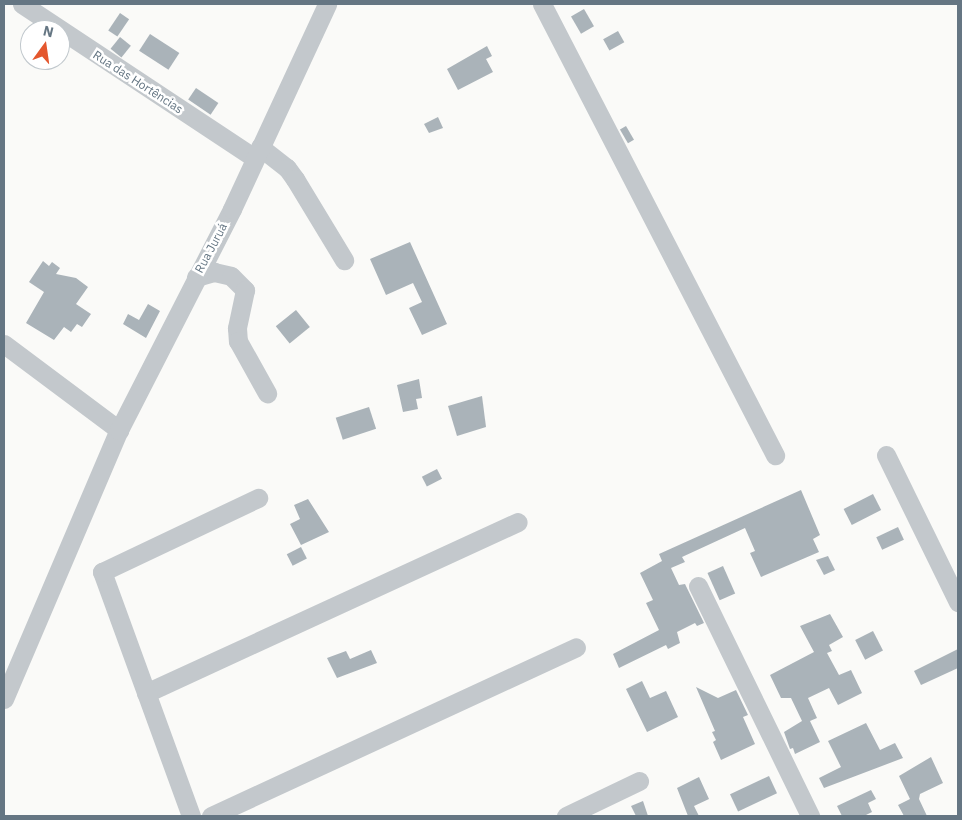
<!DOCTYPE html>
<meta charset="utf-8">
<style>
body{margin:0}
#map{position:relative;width:962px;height:820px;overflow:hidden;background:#fafaf8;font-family:"IBM Plex Sans",sans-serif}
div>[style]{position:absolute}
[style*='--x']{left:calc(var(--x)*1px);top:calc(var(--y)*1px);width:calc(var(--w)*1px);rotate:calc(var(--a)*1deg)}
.building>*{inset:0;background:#aab3b9;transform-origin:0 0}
.minor>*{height:19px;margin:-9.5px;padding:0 9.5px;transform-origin:9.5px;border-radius:9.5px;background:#c3c8cc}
span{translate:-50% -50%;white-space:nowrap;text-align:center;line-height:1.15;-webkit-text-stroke:5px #fff;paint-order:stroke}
.street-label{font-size:12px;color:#657683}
.frame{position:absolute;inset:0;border:5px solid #657683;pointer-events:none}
.north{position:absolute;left:20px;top:20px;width:50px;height:50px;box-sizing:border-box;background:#fff;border:1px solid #c1c8cd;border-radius:50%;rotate:14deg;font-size:14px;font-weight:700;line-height:20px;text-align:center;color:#657683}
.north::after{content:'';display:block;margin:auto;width:18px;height:22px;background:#e4572e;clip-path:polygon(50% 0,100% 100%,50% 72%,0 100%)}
</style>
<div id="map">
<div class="building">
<div style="left:584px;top:9px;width:20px;height:15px;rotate:60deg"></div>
<div style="left:120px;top:13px;width:11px;height:21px;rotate:34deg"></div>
<div style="left:618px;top:31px;width:13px;height:17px;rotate:61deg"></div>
<div style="left:150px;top:34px;width:35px;height:20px;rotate:33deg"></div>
<div style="left:120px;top:37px;width:14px;height:15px;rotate:39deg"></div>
<div style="clip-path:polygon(487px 46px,492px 56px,486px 59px,493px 72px,458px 90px,447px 69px)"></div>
<div style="left:196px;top:88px;width:27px;height:14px;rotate:34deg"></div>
<div style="clip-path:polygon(438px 117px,443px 128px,429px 133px,424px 124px)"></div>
<div style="left:626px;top:126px;width:16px;height:7px;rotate:60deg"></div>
<div style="clip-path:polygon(410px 242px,447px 324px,422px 335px,409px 308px,422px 302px,413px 283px,386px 295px,370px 259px)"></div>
<div style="clip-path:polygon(43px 261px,49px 266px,52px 262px,60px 268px,56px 274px,76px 278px,88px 287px,76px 304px,91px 314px,82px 327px,77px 324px,71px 332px,64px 327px,54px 340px,26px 323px,44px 292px,29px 282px)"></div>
<div style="clip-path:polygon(148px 304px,160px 311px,146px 338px,123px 324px,128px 314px,139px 320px)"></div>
<div style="left:296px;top:310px;width:22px;height:26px;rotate:51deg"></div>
<div style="clip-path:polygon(419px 379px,422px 398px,416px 399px,418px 409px,403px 412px,397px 385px)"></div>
<div style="clip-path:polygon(482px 396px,486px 427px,457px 436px,448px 406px)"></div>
<div style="left:369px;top:407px;width:23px;height:35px;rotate:72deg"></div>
<div style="left:437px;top:469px;width:11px;height:17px;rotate:63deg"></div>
<div style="clip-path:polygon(801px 490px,820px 535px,813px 539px,819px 552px,761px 577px,750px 553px,755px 551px,745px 528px,682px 557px,685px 562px,671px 568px,679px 585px,685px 584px,704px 623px,697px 626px,695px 623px,677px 632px,680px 643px,668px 649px,666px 645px,619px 668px,613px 654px,659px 630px,646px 603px,653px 600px,640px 573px,662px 561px,659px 554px)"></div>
<div style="left:873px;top:494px;width:18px;height:33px;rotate:63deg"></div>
<div style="clip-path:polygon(308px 499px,329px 532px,301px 545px,290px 524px,300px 519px,294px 505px)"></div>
<div style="left:898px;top:527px;width:14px;height:24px;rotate:65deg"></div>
<div style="left:301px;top:547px;width:13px;height:16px;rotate:63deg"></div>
<div style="clip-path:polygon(828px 556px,835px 570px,824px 575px,816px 560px)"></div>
<div style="left:723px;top:566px;width:30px;height:17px;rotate:66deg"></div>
<div style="clip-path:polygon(830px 614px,843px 637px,829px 645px,832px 651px,827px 653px,839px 675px,851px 670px,862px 693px,838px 705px,829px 688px,808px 698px,817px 718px,810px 721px,820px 742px,795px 754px,793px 748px,790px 749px,784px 732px,802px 721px,791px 698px,781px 698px,770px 675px,814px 652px,800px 626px)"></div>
<div style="left:873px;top:631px;width:22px;height:20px;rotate:63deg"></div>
<div style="clip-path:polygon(958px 649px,958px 668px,921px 685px,914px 671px)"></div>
<div style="clip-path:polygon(371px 650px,377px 663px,337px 678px,327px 658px,346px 651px,350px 659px)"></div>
<div style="clip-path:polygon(642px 681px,650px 698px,666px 691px,678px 717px,647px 732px,626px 689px)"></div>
<div style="clip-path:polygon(696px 687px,718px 698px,736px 690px,748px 715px,743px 717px,755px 744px,721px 760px,713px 742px,716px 740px,712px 732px,715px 731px)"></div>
<div style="clip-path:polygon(866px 723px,880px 750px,895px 743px,903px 758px,824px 788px,819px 778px,841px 767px,828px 741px)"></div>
<div style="clip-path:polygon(931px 757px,943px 783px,920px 794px,919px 799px,927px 816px,904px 816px,898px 805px,910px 799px,899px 776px)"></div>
<div style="left:769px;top:776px;width:19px;height:43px;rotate:65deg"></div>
<div style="clip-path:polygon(699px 777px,709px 799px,694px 806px,699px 816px,688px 816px,677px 788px)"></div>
<div style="clip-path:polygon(871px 790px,876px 799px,868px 803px,872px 812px,864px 816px,842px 816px,837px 806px)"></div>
<div style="clip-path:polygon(643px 801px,648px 816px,636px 816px,631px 806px)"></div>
</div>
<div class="minor">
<div style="--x:22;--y:4;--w:279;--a:33.5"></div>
<div style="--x:542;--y:4;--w:508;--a:62.68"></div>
<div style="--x:260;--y:147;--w:34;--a:38"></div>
<div style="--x:287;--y:168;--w:14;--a:54"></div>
<div style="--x:295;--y:179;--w:95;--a:58.8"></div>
<div style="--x:196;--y:277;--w:19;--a:-16"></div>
<div style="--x:214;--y:272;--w:17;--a:13"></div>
<div style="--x:231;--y:276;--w:20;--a:45"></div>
<div style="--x:245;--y:290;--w:39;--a:102"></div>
<div style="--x:237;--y:328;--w:13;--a:86"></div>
<div style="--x:238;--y:341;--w:60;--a:60.9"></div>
<div style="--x:4;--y:344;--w:144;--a:36.8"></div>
<div style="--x:886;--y:455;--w:164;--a:63.9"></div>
<div style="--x:698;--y:586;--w:256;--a:64"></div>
<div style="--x:146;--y:693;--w:409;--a:-24.7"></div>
<div style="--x:4;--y:699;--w:293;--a:-66.9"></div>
<div style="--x:119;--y:430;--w:248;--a:-62.9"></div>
<div style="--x:232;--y:209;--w:226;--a:-65.1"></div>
<div style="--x:191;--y:816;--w:260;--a:-110"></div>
<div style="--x:102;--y:572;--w:173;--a:-25.4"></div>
<div style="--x:211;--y:816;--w:402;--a:-24.8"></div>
<div style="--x:566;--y:816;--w:81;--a:-25.6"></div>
</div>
<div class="street-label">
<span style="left:138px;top:82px;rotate:33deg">Rua das Hortências</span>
<span style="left:211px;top:248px;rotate:-62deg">Rua Juruá</span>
</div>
<div class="frame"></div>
<div class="north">N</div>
</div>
